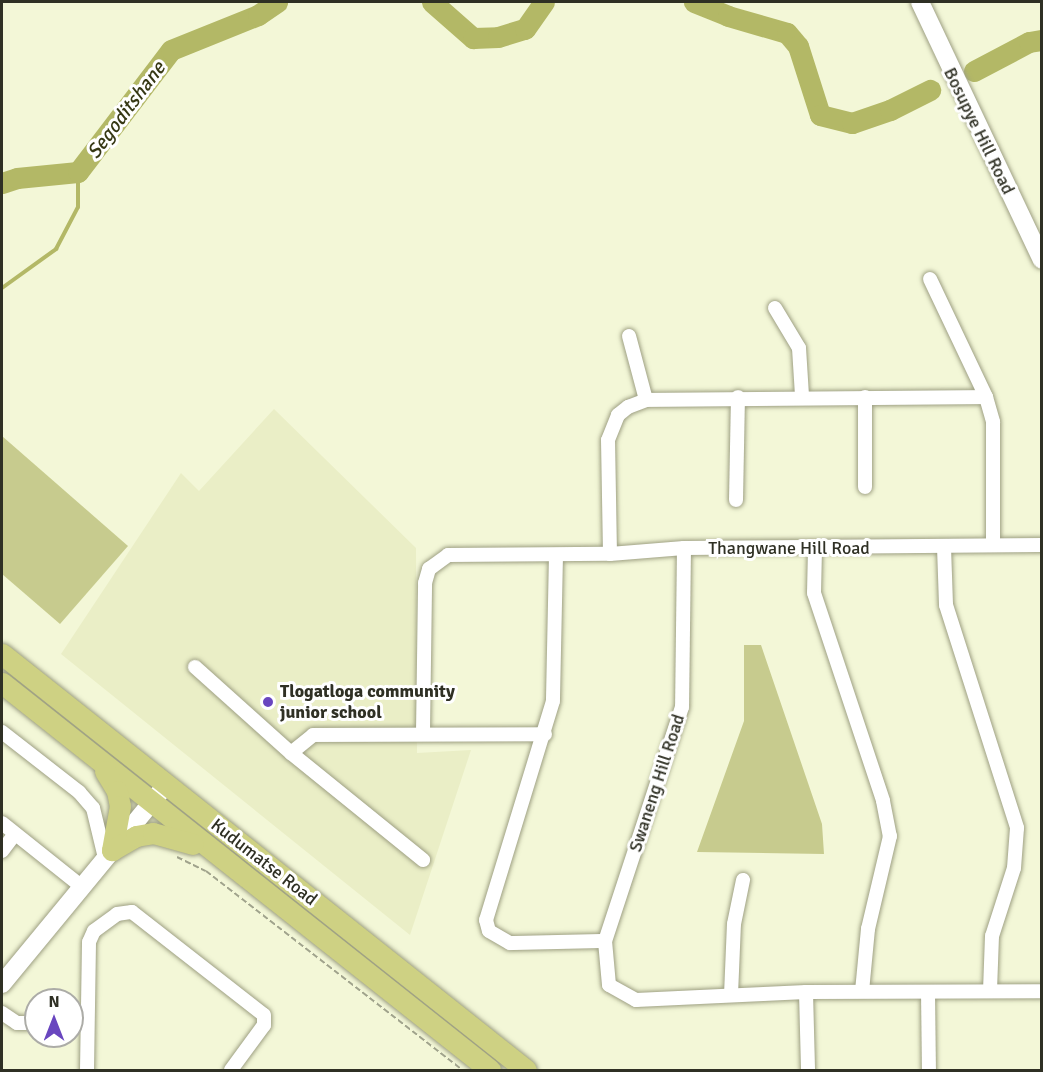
<!DOCTYPE html>
<style>
body{margin:0}
#map{position:relative;width:1043px;height:1072px;overflow:hidden;background:#f3f7d7;font-family:Signika,sans-serif}
div>[style]{position:absolute}
[style*='--x']{left:calc(var(--x)*1px);top:calc(var(--y)*1px);width:calc(var(--w)*1px);rotate:calc(var(--a)*1deg)}
.built>*{inset:0;background:#eaeec6}
.green>*{inset:0;background:#c7cb8e}
.stream>*{height:4px;margin:-2px;padding:0 2px;transform-origin:2px;border-radius:2px;background:#b3b866}
.river>*{height:21px;margin:-10.5px;padding:0 10.5px;transform-origin:10.5px;border-radius:10.5px;background:#b3b866}
.path>*{height:2px;margin-top:-1px;transform-origin:0;background:repeating-linear-gradient(90deg,#a0a38c 0 6px,transparent 0 9px)}
.roads{filter:drop-shadow(0 0 2px #9ea083) drop-shadow(0 0 2px #9ea083)}
.street>*{height:14px;margin:-7px;padding:0 7px;transform-origin:7px;border-radius:7px;background:#fff}
.secondary>*{height:18px;margin:-9px;padding:0 9px;transform-origin:9px;border-radius:9px;background:#fff}
.primary>*{height:21px;margin:-10.5px;padding:0 10.5px;transform-origin:10.5px;border-radius:10.5px;background:#ced183}
.dots>*{width:16px;height:16px;translate:-50% -50%;box-sizing:border-box;border:3px solid #fff;border-radius:50%}
span{translate:-50% -50%;white-space:nowrap;text-align:center;line-height:1.15;-webkit-text-stroke:6px #fff;paint-order:stroke}
.street-label{font-size:18px;color:#2f3024}
.poi-label{font-size:18px;color:#2f3024;font-weight:700}
.left{translate:0 -50%;text-align:left}
.water-label{font-size:20px;color:#363814;font-style:italic}
.frame{position:absolute;inset:0;border:3px solid #2f3024;pointer-events:none}
.north{position:absolute;left:24px;top:988px;width:60px;height:60px;box-sizing:border-box;background:#fff;border:2px solid #acaca7;border-radius:50%;rotate:0deg;font-size:16px;font-weight:700;line-height:24px;text-align:center;color:#2f3024}
.north::after{content:'';display:block;margin:auto;width:21px;height:27px;background:#6946bf;clip-path:polygon(50% 0,100% 100%,50% 72%,0 100%)}
</style>
<div id="map">
<div class="built">
<div style="clip-path:polygon(274px 409px,416px 548px,417px 753px,471px 750px,410px 935px,61px 654px,181px 473px,199px 491px)"></div>
</div>
<div class="green">
<div style="clip-path:polygon(2px 436px,128px 546px,60px 624px,2px 574px)"></div>
<div style="clip-path:polygon(744px 645px,761px 645px,822px 824px,824px 854px,697px 852px,744px 721px)"></div>
</div>
<div class="stream">
<div style="--x:2;--y:288;--w:67;--a:-35.8"></div>
<div style="--x:56;--y:249;--w:47;--a:-62.4"></div>
<div style="--x:78;--y:207;--w:35;--a:-90"></div>
</div>
<div class="river">
<div style="--x:432;--y:2;--w:55;--a:41.3"></div>
<div style="--x:473;--y:38;--w:25;--a:-2"></div>
<div style="--x:498;--y:37;--w:28;--a:-17"></div>
<div style="--x:525;--y:29;--w:33;--a:-55"></div>
<div style="--x:694;--y:2;--w:37;--a:22"></div>
<div style="--x:728;--y:16;--w:61;--a:16.1"></div>
<div style="--x:787;--y:33;--w:17;--a:50"></div>
<div style="--x:798;--y:46;--w:72;--a:72.3"></div>
<div style="--x:820;--y:115;--w:33;--a:14"></div>
<div style="--x:852;--y:123;--w:40;--a:-18.9"></div>
<div style="--x:890;--y:110;--w:45;--a:-26.6"></div>
<div style="--x:974;--y:71;--w:62;--a:-27.8"></div>
<div style="--x:1029;--y:42;--w:13;--a:-9"></div>
<div style="--x:2;--y:183;--w:16;--a:-18"></div>
<div style="--x:17;--y:178;--w:61;--a:-5.6"></div>
<div style="--x:78;--y:172;--w:153;--a:-52.7"></div>
<div style="--x:171;--y:50;--w:94;--a:-21.9"></div>
<div style="--x:258;--y:15;--w:23;--a:-34"></div>
</div>
<div class="path">
<div style="--x:177;--y:857;--w:32;--a:26"></div>
<div style="--x:206;--y:871;--w:325;--a:37.8"></div>
</div>
<div class="roads">
<div class="street">
<div style="--x:930;--y:279;--w:131;--a:64.6"></div>
<div style="--x:986;--y:397;--w:26;--a:74"></div>
<div style="--x:993;--y:422;--w:123;--a:90"></div>
<div style="--x:775;--y:308;--w:47;--a:59"></div>
<div style="--x:799;--y:348;--w:48;--a:86.4"></div>
<div style="--x:629;--y:336;--w:66;--a:75.1"></div>
<div style="--x:865;--y:487;--w:90;--a:-90"></div>
<div style="--x:736;--y:500;--w:103;--a:-88.9"></div>
<div style="--x:944;--y:547;--w:58;--a:88"></div>
<div style="--x:946;--y:605;--w:234;--a:72.3"></div>
<div style="--x:1017;--y:828;--w:40;--a:94.3"></div>
<div style="--x:1014;--y:868;--w:71;--a:107.9"></div>
<div style="--x:992;--y:936;--w:55;--a:92.1"></div>
<div style="--x:684;--y:548;--w:159;--a:90.7"></div>
<div style="--x:682;--y:707;--w:246;--a:108.2"></div>
<div style="--x:605;--y:941;--w:44;--a:84.8"></div>
<div style="--x:609;--y:985;--w:31;--a:29"></div>
<div style="--x:636;--y:1000;--w:170;--a:-2.7"></div>
<div style="--x:806;--y:992;--w:236;--a:-0.2"></div>
<div style="--x:815;--y:549;--w:44;--a:91.3"></div>
<div style="--x:814;--y:593;--w:219;--a:71.6"></div>
<div style="--x:883;--y:801;--w:36;--a:79"></div>
<div style="--x:890;--y:836;--w:96;--a:103.3"></div>
<div style="--x:868;--y:929;--w:62;--a:95.5"></div>
<div style="--x:610;--y:554;--w:114;--a:-91"></div>
<div style="--x:608;--y:440;--w:27;--a:-68"></div>
<div style="--x:618;--y:415;--w:13;--a:-39"></div>
<div style="--x:628;--y:407;--w:19;--a:-21"></div>
<div style="--x:646;--y:400;--w:340;--a:-0.5"></div>
<div style="--x:556;--y:555;--w:146;--a:91.2"></div>
<div style="--x:553;--y:701;--w:229;--a:107"></div>
<div style="--x:486;--y:920;--w:11;--a:75"></div>
<div style="--x:489;--y:931;--w:24;--a:30"></div>
<div style="--x:510;--y:943;--w:95;--a:-1.2"></div>
<div style="--x:195;--y:667;--w:129;--a:41.9"></div>
<div style="--x:291;--y:753;--w:170;--a:39"></div>
<div style="--x:2;--y:732;--w:98;--a:37.9"></div>
<div style="--x:79;--y:792;--w:21;--a:49"></div>
<div style="--x:93;--y:808;--w:51;--a:76.5"></div>
<div style="--x:423;--y:732;--w:149;--a:-89.2"></div>
<div style="--x:425;--y:583;--w:15;--a:-74"></div>
<div style="--x:429;--y:569;--w:24;--a:-36"></div>
<div style="--x:448;--y:555;--w:162;--a:-0.4"></div>
<div style="--x:610;--y:554;--w:74;--a:-4.6"></div>
<div style="--x:684;--y:548;--w:358;--a:-0.5"></div>
<div style="--x:291;--y:753;--w:28;--a:-39"></div>
<div style="--x:313;--y:735;--w:232;--a:-0.2"></div>
<div style="--x:2;--y:823;--w:101;--a:38.6"></div>
<div style="--x:2;--y:851;--w:21;--a:-53"></div>
<div style="--x:806;--y:992;--w:78;--a:88.5"></div>
<div style="--x:928;--y:992;--w:78;--a:89.3"></div>
<div style="--x:731;--y:995;--w:71;--a:-87.6"></div>
<div style="--x:734;--y:924;--w:45;--a:-78.4"></div>
<div style="--x:2;--y:1013;--w:18;--a:34"></div>
<div style="--x:17;--y:1023;--w:19;--a:0"></div>
<div style="--x:87;--y:1070;--w:128;--a:-89.1"></div>
<div style="--x:89;--y:942;--w:12;--a:-66"></div>
<div style="--x:94;--y:931;--w:29;--a:-36"></div>
<div style="--x:117;--y:914;--w:15;--a:-8"></div>
<div style="--x:132;--y:912;--w:167;--a:38"></div>
<div style="--x:264;--y:1015;--w:10;--a:90"></div>
<div style="--x:264;--y:1025;--w:56;--a:126.3"></div>
</div>
<div class="secondary">
<div style="--x:920;--y:2;--w:285;--a:64.7"></div>
<div style="--x:2;--y:984;--w:250;--a:-50.5"></div>
</div>
<div class="primary">
<div style="--x:2;--y:654;--w:669;--a:38.45"></div>
<div style="--x:2;--y:683;--w:623;--a:38.42"></div>
<div style="--x:105;--y:771;--w:23;--a:59"></div>
<div style="--x:117;--y:791;--w:15;--a:79"></div>
<div style="--x:120;--y:806;--w:45;--a:100.3"></div>
<div style="--x:112;--y:850;--w:28;--a:-30"></div>
<div style="--x:136;--y:836;--w:17;--a:-10"></div>
<div style="--x:153;--y:833;--w:41;--a:15.4"></div>
</div>
</div>
<div class="dots">
<div style="left:268px;top:702px;background:#6946bf"></div>
</div>
<div class="street-label">
<span style="left:979px;top:131px;rotate:64deg">Bosupye Hill Road</span>
<span style="left:789px;top:548px">Thangwane Hill Road</span>
<span style="left:657px;top:783px;rotate:-72deg">Swaneng Hill Road</span>
<span style="left:264px;top:862px;rotate:38deg">Kudumatse Road</span>
</div>
<div class="poi-label">
<span class="left" style="left:280px;top:702px">Tlogatloga community<br>junior school</span>
</div>
<div class="water-label">
<span style="left:126px;top:110px;rotate:-53deg">Segoditshane</span>
</div>
<div class="frame"></div>
<div class="north">N</div>
</div>
